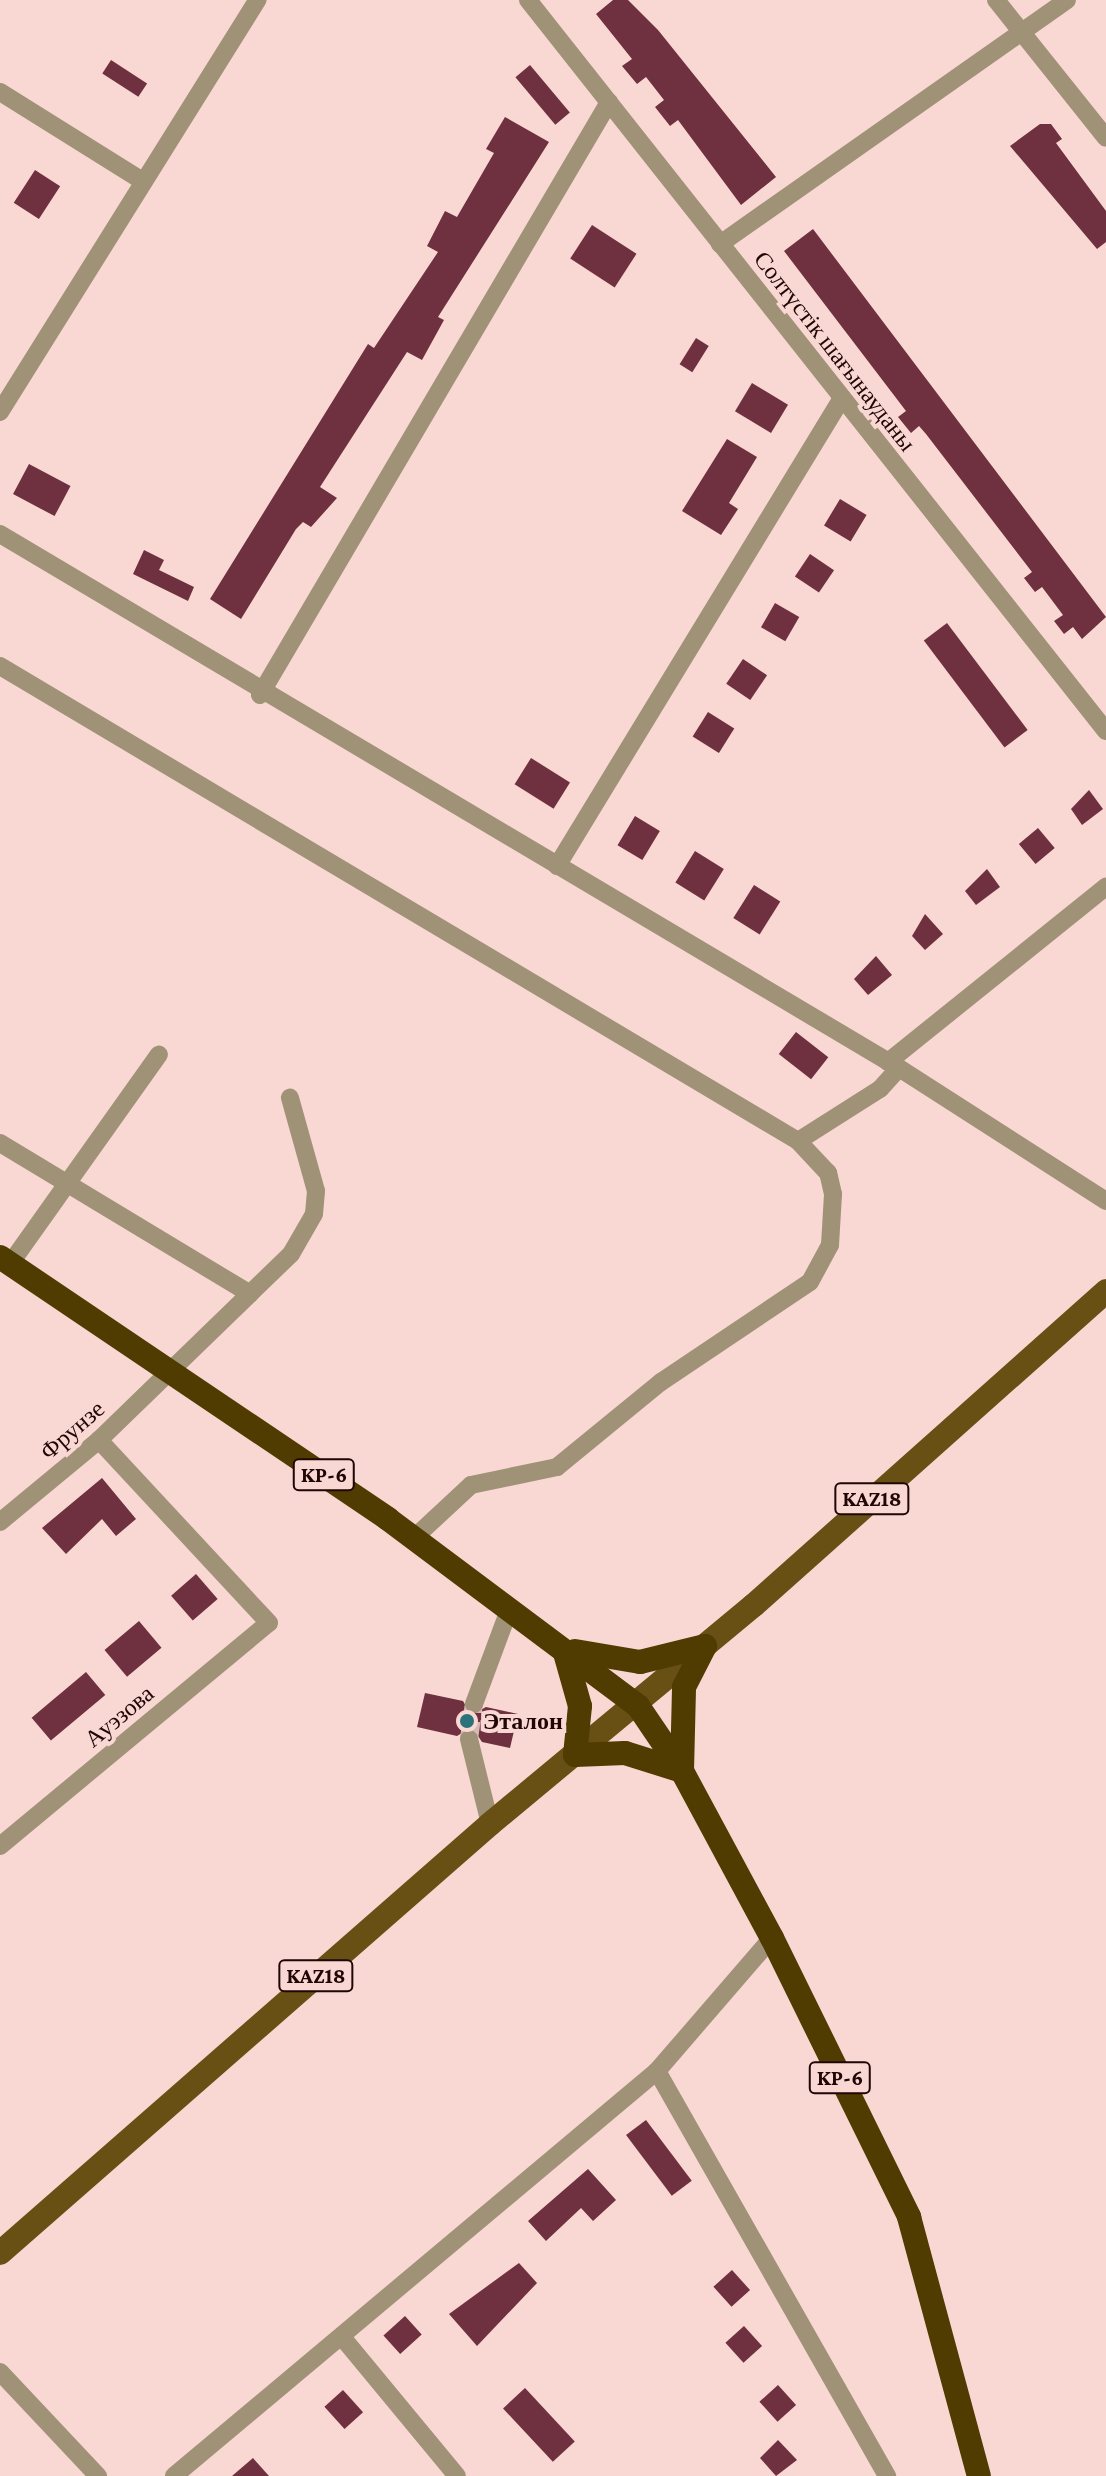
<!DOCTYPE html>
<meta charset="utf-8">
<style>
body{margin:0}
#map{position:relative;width:1106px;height:2476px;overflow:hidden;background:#f9d7d3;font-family:"Crimson Pro",serif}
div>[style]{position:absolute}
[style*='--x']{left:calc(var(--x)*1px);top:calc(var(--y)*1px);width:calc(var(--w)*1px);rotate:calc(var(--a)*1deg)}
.building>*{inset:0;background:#6f3040;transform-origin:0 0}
.minor-tunnel>*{height:18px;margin-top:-9px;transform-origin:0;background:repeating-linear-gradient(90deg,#d8b8b4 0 18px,transparent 0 27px)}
.minor>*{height:18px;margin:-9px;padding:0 9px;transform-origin:9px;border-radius:9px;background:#9f9276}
.major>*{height:24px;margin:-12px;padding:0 12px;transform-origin:12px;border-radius:12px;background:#685015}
.highway>*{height:24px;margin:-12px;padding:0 12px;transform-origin:12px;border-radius:12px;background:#503b00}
.dots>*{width:22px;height:22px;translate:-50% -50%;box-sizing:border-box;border:4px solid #f9d7d3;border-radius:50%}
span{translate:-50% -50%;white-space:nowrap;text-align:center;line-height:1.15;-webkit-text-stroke:8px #f9d7d3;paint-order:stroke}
.shield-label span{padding:2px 6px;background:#f9d7d3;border:2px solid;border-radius:6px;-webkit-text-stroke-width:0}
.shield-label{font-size:22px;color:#200605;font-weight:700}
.street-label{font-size:24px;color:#200605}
.poi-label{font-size:24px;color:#200605;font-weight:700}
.left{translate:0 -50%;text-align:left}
</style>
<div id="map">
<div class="building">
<div style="clip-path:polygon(613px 0,628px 0,658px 30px,776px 177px,741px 205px,678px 120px,670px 126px,655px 107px,664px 100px,646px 77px,637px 84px,622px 66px,632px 59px,596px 14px)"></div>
<div style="left:111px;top:60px;width:43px;height:16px;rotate:33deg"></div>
<div style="left:530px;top:65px;width:62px;height:19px;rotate:50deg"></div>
<div style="clip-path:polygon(505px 117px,549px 142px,438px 317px,444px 320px,422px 360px,407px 352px,320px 487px,337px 498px,311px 527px,303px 522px,296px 529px,241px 619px,210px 599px,368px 344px,374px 348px,438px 252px,427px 246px,445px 211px,457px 217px,494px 153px,486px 149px)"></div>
<div style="clip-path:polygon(1040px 124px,1051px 124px,1062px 139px,1056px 143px,1106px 211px,1106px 242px,1097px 249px,1010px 146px)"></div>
<div style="left:35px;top:170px;width:30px;height:39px;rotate:33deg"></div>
<div style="left:592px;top:225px;width:53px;height:40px;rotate:33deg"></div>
<div style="clip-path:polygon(813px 229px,1106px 617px,1082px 639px,1073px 627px,1064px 634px,1054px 621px,1063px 615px,1042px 587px,1035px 592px,1024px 578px,1032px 572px,926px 434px,919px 426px,911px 433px,898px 417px,906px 411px,784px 251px)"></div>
<div style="left:696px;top:338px;width:15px;height:31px;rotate:32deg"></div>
<div style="left:752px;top:383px;width:42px;height:33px;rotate:31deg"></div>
<div style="clip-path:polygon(727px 439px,757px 457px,729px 503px,738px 509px,721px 535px,682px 511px)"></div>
<div style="left:29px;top:464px;width:47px;height:34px;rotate:28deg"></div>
<div style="left:840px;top:499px;width:31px;height:31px;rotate:31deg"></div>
<div style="clip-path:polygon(144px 550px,164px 560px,159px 570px,194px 587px,188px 601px,133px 574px)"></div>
<div style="left:810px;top:554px;width:29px;height:27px;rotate:34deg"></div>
<div style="left:775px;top:603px;width:28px;height:28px;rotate:30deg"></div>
<div style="left:947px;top:623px;width:134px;height:29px;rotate:53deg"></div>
<div style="left:743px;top:659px;width:29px;height:30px;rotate:34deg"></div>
<div style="left:708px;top:712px;width:31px;height:29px;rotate:32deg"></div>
<div style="left:531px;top:758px;width:46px;height:31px;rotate:32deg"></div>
<div style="clip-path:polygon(1089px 790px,1103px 809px,1082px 825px,1071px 809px)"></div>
<div style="left:635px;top:816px;width:29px;height:34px;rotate:31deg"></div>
<div style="left:1038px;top:828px;width:26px;height:25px;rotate:50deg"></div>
<div style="left:695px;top:851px;width:34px;height:37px;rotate:32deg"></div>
<div style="clip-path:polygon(987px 869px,1000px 887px,976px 905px,965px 891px)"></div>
<div style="left:754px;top:885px;width:31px;height:39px;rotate:32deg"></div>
<div style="clip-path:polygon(925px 914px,943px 934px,925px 950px,912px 936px)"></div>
<div style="clip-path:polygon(876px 956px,892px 975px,868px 995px,854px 979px)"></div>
<div style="left:796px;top:1032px;width:41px;height:28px;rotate:38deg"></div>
<div style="clip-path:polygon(102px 1478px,136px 1519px,116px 1536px,102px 1519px,66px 1554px,42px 1528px)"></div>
<div style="left:196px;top:1574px;width:33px;height:33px;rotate:49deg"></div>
<div style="left:139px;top:1621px;width:35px;height:45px;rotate:50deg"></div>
<div style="left:86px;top:1672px;width:30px;height:71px;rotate:50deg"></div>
<div style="clip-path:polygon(425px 1693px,463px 1701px,471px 1715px,486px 1707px,518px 1714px,510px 1748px,482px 1742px,472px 1727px,457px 1736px,417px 1727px)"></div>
<div style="left:646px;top:2120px;width:76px;height:25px;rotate:53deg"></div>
<div style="clip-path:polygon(588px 2169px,616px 2200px,593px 2221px,581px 2208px,546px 2241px,528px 2221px)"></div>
<div style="clip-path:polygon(519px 2263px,537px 2283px,477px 2346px,449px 2314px)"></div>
<div style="left:732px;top:2270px;width:27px;height:25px;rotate:48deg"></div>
<div style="left:405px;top:2316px;width:25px;height:29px;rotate:48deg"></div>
<div style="left:744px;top:2326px;width:27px;height:25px;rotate:48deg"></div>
<div style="left:778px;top:2385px;width:27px;height:25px;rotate:48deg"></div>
<div style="left:525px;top:2388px;width:73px;height:30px;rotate:47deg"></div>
<div style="left:343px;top:2390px;width:30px;height:25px;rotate:48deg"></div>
<div style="clip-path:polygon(778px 2440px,797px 2460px,776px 2476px,760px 2458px)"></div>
<div style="clip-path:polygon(253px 2458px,269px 2476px,232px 2476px)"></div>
</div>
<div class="minor-tunnel">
<div style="--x:469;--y:1739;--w:35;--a:-82"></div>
</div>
<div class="minor">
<div style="--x:528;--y:0;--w:932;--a:51.67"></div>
<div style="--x:996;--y:0;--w:176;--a:51.4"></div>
<div style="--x:0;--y:92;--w:166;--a:32"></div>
<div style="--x:720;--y:244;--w:424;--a:-35.1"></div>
<div style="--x:0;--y:412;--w:486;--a:-58"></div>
<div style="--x:0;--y:534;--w:1046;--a:30.71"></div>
<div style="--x:899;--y:1068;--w:246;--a:32.7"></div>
<div style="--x:0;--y:666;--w:929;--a:30.76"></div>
<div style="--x:798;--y:1141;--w:97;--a:-32.4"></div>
<div style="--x:880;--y:1089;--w:28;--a:-48"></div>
<div style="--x:260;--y:695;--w:688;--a:-59.52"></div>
<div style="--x:557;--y:866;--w:548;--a:-58.66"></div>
<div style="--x:888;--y:1062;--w:280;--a:-38.8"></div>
<div style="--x:0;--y:1143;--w:292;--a:31.1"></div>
<div style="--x:10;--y:1264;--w:257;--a:-54.6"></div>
<div style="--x:0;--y:1522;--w:129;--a:-39.6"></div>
<div style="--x:99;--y:1440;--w:267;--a:-44.1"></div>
<div style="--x:291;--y:1254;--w:46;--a:-60.1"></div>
<div style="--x:314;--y:1214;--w:23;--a:-85"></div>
<div style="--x:316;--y:1191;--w:97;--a:-105.6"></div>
<div style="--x:414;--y:1538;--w:78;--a:-42.9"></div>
<div style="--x:471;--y:1485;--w:88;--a:-11.8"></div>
<div style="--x:557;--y:1467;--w:134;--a:-39.3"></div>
<div style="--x:661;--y:1382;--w:179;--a:-33.9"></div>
<div style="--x:810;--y:1282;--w:42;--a:-61.6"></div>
<div style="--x:830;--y:1245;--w:51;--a:-86.6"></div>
<div style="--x:833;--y:1194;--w:22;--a:-103"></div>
<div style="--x:828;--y:1173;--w:44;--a:-133.2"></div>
<div style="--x:474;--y:1704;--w:100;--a:-69.6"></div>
<div style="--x:469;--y:1739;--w:88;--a:76.1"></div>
<div style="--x:0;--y:1846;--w:349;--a:-39.7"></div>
<div style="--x:269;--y:1623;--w:250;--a:-132.9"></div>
<div style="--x:657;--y:2071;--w:466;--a:60.4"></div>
<div style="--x:342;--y:2337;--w:180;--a:50.4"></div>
<div style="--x:0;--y:2372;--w:143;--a:46.7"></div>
<div style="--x:174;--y:2476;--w:630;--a:-39.98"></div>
<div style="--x:657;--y:2071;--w:176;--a:-49.2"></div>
</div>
<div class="major">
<div style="--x:0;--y:2253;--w:651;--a:-41.2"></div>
<div style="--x:490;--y:1824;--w:343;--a:-39.7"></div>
<div style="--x:754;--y:1605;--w:472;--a:-41.7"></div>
</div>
<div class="highway">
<div style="--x:0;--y:1257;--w:468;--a:34"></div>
<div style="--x:388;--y:1519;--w:312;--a:36.8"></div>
<div style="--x:638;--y:1706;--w:78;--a:55.9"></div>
<div style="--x:682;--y:1771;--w:190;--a:61.7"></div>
<div style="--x:772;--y:1938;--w:311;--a:63.8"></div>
<div style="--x:909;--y:2217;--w:268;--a:74.9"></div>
<div style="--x:575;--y:1651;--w:66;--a:9.6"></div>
<div style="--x:640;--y:1662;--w:67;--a:-13.8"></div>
<div style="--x:565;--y:1653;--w:55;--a:74.2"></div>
<div style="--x:580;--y:1706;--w:49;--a:95.8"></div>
<div style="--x:575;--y:1755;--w:50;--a:-2.3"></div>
<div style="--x:625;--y:1753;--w:60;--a:17.5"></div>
<div style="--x:682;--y:1771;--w:84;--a:-88.6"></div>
<div style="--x:684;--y:1687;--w:46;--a:-62.9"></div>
</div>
<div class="dots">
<div style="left:467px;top:1721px;background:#2a737b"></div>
</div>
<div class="shield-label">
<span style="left:324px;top:1475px">KP-6</span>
<span style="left:872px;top:1499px">KAZ18</span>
<span style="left:316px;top:1976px">KAZ18</span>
<span style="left:840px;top:2078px">KP-6</span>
</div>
<div class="street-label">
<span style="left:835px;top:351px;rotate:52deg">Солтүстік шағынауданы</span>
<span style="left:72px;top:1430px;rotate:-41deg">Фрунзе</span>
<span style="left:119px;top:1716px;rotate:-40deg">Ауэзова</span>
</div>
<div class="poi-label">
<span class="left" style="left:483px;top:1721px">Эталон</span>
</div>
</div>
